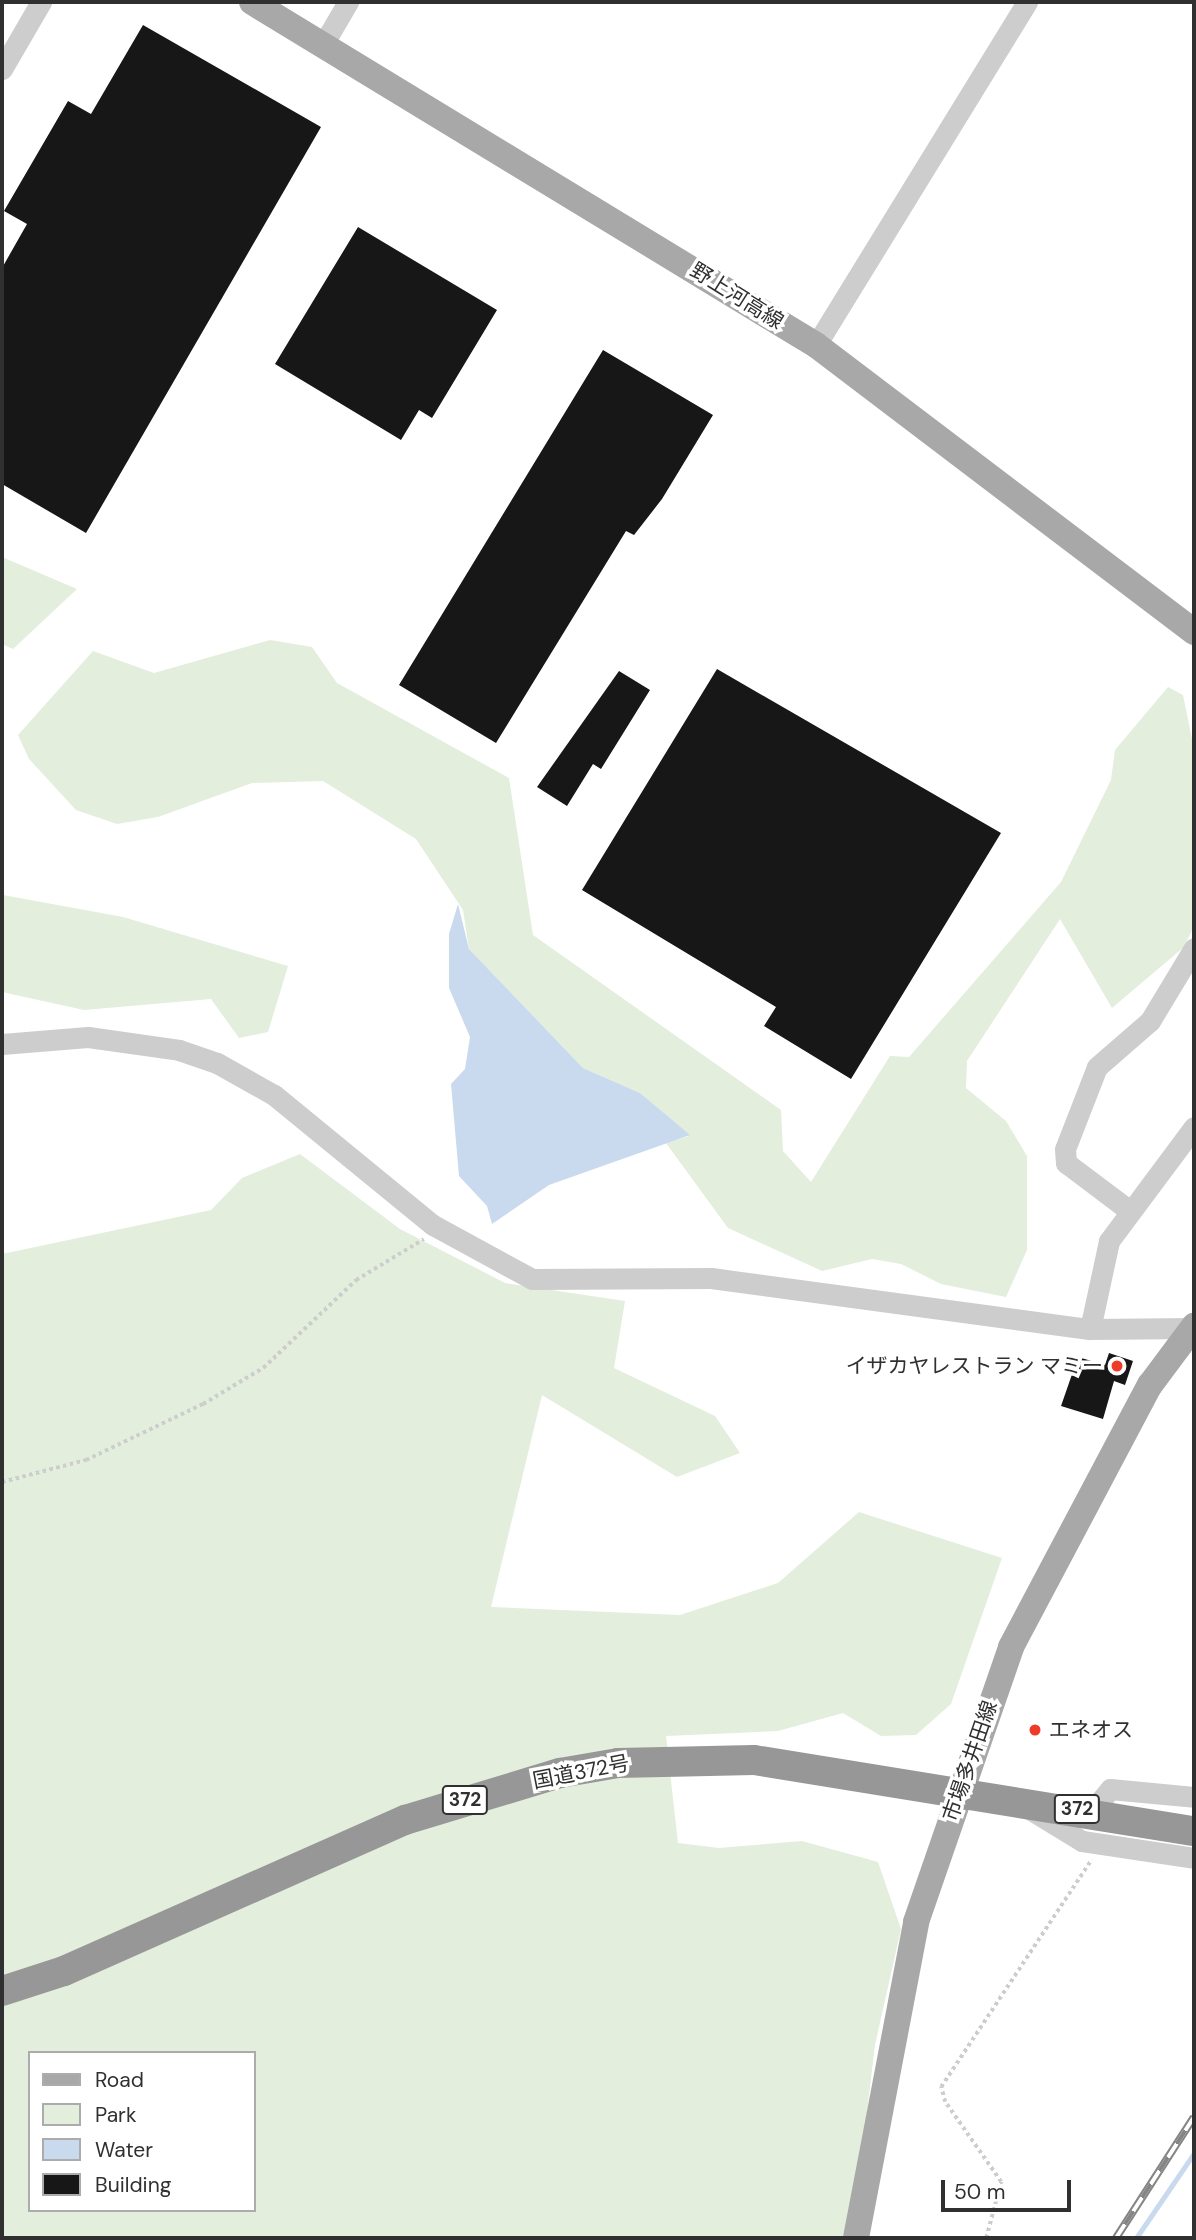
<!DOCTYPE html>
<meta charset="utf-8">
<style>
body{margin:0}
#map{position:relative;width:1196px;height:2240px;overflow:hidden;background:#fff;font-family:"DM Sans","Noto Sans JP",sans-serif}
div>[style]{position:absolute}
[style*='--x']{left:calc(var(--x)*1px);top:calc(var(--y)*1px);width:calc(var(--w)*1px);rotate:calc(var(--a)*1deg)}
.green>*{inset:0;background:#e3eedd}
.water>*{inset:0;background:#c9daee}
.stream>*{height:5px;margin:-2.5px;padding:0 2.5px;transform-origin:2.5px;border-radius:2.5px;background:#c9daee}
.building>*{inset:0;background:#171717}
.path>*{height:3.5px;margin-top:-1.75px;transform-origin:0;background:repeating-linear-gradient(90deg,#cdcdcd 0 3.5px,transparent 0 7px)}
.minor>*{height:21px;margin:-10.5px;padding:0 10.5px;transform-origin:10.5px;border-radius:10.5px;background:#cdcdcd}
.major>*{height:26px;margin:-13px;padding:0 13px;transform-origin:13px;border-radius:13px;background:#a8a8a8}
.highway>*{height:30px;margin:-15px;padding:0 15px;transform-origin:15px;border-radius:15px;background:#979797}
.rail>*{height:8px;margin-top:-4px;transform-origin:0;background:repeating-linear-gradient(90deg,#fff 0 16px,#858585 0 32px);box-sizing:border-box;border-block:2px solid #858585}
.dots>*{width:19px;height:19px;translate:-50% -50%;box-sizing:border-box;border:4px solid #fff;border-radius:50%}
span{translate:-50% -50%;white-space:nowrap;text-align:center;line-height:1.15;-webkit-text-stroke:7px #fff;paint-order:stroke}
.shield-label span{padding:2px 5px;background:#fff;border:2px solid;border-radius:5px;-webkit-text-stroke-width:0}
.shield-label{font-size:19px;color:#303030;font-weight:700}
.street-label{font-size:21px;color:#303030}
.poi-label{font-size:21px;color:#303030}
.right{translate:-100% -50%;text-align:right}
.left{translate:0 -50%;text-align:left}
.frame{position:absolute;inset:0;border:4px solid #303030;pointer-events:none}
.legend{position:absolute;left:28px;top:2051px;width:228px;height:161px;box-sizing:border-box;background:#fff;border:2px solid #acacac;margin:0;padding:9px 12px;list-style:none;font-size:21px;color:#303030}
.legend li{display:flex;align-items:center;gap:14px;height:35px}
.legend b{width:35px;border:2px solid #acacac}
.scale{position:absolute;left:941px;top:2180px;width:130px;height:32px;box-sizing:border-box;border:4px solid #303030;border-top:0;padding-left:9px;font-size:21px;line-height:24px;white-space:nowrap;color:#303030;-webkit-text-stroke:5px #fff;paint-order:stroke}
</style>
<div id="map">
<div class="green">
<div style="clip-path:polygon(2px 557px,77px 589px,13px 649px,2px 644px)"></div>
<div style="clip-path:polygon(270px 640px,312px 647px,337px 683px,509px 778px,533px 935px,781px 1110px,783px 1151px,811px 1182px,890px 1056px,909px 1057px,1061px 882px,1111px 780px,1115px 750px,1168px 687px,1183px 695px,1194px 749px,1194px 926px,1184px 947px,1112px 1008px,1060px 919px,967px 1061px,966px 1088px,1006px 1121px,1027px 1156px,1027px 1250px,1006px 1297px,941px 1284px,901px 1264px,872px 1259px,822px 1271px,728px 1228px,666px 1143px,689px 1136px,640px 1093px,583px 1068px,469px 949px,463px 910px,416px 839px,323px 781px,252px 783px,158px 817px,117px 824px,76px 810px,29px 759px,18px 735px,93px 651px,154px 673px)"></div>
<div style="clip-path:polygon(3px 895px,123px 917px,288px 966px,268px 1032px,239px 1038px,211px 999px,84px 1010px,2px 992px)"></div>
<div style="clip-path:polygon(evenodd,300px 1154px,400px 1229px,505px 1283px,625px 1301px,614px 1368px,715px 1416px,740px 1453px,677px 1477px,542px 1395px,491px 1607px,680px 1615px,778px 1583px,859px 1512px,1002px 1558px,951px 1704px,916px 1735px,881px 1736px,843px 1713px,778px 1731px,666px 1736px,678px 1843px,719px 1848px,802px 1841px,878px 1862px,901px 1929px,875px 2045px,852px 2238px,2px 2238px,2px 1254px,211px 1210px,242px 1178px,300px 1154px,30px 2053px,254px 2053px,254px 2210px,30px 2210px,30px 2053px)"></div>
</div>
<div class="water">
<div style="clip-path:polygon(458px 904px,469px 949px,583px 1068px,640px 1093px,690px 1135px,549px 1185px,492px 1224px,487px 1206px,459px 1176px,451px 1084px,465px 1069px,470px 1037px,449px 988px,449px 934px)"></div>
</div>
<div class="stream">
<div style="--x:1136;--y:2238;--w:103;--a:-55.7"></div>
</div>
<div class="building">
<div style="clip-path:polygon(143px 25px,321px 127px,86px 533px,2px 484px,2px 268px,27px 224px,4px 211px,68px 101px,91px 114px)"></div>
<div style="clip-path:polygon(358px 227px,497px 310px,432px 418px,419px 410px,401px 440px,275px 364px)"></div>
<div style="clip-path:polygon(603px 350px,713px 415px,662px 499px,634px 535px,626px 531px,496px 743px,399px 685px)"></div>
<div style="clip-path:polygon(717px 669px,1001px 833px,851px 1079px,764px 1026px,776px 1007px,582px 890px)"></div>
<div style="clip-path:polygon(619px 671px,650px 690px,601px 769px,593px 764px,567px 806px,537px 787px)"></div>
<div style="clip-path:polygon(1109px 1353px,1133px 1361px,1125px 1385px,1114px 1381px,1103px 1419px,1061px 1406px,1078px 1357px,1105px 1365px)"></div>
</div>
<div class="path">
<div style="--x:2;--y:1482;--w:87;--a:-14.7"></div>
<div style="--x:86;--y:1460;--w:130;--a:-25.6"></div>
<div style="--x:203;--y:1404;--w:70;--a:-31"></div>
<div style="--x:263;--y:1368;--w:128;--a:-43.4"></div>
<div style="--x:356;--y:1280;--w:79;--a:-31.1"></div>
<div style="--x:986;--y:2238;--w:58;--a:-75"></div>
<div style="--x:1001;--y:2182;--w:98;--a:-125"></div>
<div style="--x:945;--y:2102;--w:16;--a:-105"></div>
<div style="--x:941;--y:2087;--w:273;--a:-56.5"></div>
</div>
<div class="minor">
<div style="--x:324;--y:43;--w:48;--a:-59.7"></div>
<div style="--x:2;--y:69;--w:78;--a:-59.8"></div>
<div style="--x:816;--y:345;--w:403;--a:-58.4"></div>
<div style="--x:2;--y:1044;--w:86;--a:-4.7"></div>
<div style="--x:88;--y:1037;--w:92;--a:8.1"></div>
<div style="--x:179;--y:1050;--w:40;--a:18.9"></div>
<div style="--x:217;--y:1063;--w:65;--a:29.3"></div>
<div style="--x:274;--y:1095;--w:205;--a:39.3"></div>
<div style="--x:433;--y:1225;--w:113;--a:28.6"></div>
<div style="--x:532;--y:1279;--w:179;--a:-0.3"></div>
<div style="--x:711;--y:1278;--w:382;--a:7.7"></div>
<div style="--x:1090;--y:1329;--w:104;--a:-0.6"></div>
<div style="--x:1130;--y:1211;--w:80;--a:-143.1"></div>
<div style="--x:1066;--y:1163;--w:14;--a:-94"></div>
<div style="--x:1065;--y:1149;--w:88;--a:-68.7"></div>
<div style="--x:1097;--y:1067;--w:70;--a:-41"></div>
<div style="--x:1150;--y:1021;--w:85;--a:-58.9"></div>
<div style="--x:1090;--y:1329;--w:90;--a:-77.8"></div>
<div style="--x:1109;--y:1241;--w:142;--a:-53.3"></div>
<div style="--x:1023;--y:1805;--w:69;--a:31.4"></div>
<div style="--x:1082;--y:1841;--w:113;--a:8.6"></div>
<div style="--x:1091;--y:1812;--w:30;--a:-50"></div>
<div style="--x:1110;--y:1789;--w:84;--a:5.4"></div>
</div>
<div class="major">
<div style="--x:252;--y:2;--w:660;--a:31.31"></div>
<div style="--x:816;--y:345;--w:475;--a:37.2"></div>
<div style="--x:856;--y:2238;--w:322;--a:-79.2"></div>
<div style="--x:916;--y:1922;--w:291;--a:-70.9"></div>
<div style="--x:1011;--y:1647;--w:297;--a:-62.1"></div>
<div style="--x:1150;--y:1385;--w:74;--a:-53.3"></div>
</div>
<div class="highway">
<div style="--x:2;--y:1991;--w:65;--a:-17.9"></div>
<div style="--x:64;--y:1971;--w:373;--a:-23.9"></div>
<div style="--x:405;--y:1820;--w:162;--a:-16.9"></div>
<div style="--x:560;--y:1773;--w:59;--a:-9.8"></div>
<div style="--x:618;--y:1763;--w:136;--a:-1.3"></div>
<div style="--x:754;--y:1760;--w:446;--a:9.2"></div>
</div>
<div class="rail">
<div style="--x:1116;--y:2238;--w:144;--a:-57.2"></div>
</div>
<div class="dots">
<div style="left:1117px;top:1366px;background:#f03a29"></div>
<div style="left:1035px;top:1730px;background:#f03a29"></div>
</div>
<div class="shield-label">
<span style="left:465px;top:1800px">372</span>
<span style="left:1077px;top:1809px">372</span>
</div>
<div class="street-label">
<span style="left:737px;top:296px;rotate:32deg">野上河高線</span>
<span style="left:970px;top:1761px;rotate:-71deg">市場多井田線</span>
<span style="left:581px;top:1772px;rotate:-11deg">国道372号</span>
</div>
<div class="poi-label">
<span class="right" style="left:1103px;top:1366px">イザカヤレストラン マミー</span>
<span class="left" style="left:1049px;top:1730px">エネオス</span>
</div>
<div class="frame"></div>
<ul class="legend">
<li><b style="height:9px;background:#a8a8a8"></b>Road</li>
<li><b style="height:19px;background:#e3eedd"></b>Park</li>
<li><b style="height:19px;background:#c9daee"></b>Water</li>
<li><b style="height:19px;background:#171717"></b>Building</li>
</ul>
<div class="scale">50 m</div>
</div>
